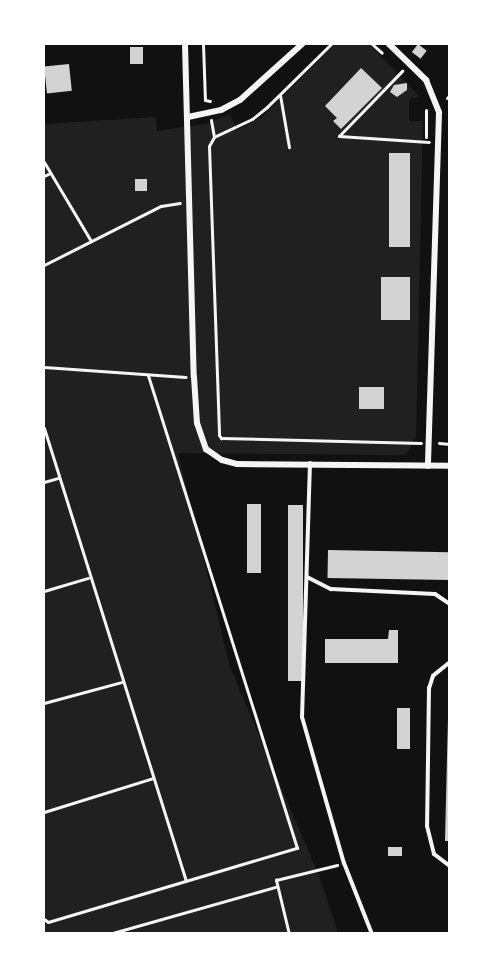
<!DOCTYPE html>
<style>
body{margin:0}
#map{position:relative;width:493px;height:977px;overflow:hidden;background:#111;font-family:"Noto Sans",sans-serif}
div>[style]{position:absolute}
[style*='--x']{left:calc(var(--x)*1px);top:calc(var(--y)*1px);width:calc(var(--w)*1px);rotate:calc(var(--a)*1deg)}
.green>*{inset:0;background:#202020}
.building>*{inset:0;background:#d3d3d3;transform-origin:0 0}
.path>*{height:3px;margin:-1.5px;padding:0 1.5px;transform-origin:1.5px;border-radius:1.5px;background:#f5f5f5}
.service>*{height:4px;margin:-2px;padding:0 2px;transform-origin:2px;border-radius:2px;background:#f5f5f5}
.minor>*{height:6px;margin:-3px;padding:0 3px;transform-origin:3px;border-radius:3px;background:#f5f5f5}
span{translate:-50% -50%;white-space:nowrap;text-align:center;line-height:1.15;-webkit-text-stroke:4.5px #fff;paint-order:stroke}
.frame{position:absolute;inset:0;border:45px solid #fff;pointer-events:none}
</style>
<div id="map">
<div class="green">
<div style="clip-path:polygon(335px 44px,369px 44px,420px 97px,409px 98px,409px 121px,423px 121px,416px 436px,406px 455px,178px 453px,230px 667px,319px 876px,338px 933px,44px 934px,44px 124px,156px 117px,157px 131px,206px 124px,230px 114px,237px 130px,262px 117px)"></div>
</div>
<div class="building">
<div style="left:418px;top:44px;width:11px;height:10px;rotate:38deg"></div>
<div style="left:130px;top:47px;width:13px;height:17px"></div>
<div style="left:69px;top:64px;width:27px;height:25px;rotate:84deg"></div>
<div style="clip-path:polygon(361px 68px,382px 88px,341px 129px,333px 121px,337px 118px,325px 106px)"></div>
<div style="clip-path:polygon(407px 83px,407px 90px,397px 97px,390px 92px,394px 85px)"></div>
<div style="left:389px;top:153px;width:21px;height:94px"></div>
<div style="left:135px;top:179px;width:12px;height:12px"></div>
<div style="left:381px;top:277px;width:29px;height:43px"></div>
<div style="left:359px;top:387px;width:25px;height:22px"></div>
<div style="left:247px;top:504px;width:14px;height:69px"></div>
<div style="left:288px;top:505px;width:15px;height:176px"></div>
<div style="left:328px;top:550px;width:122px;height:28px;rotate:1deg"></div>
<div style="clip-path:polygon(389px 630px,398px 630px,398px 663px,325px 663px,325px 639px,388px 639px)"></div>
<div style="left:397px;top:708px;width:13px;height:41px"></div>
<div style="clip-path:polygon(448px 718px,450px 718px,450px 841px,445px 841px)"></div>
<div style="left:388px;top:847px;width:14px;height:9px"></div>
</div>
<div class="path">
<div style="--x:203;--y:44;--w:56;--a:88"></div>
<div style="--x:205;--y:100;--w:5;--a:11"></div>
<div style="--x:331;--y:44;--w:90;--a:135.5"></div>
<div style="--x:267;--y:107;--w:19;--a:141"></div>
<div style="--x:252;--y:119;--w:42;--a:154.7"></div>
<div style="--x:214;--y:137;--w:10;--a:119"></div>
<div style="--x:209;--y:146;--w:289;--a:88"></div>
<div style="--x:219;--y:435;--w:4;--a:56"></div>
<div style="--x:221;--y:438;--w:200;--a:1.4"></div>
<div style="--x:372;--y:44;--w:13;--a:42"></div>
<div style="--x:280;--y:95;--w:53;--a:80.2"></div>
<div style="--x:447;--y:98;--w:4;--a:-45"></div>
<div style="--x:211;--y:120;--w:17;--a:80"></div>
<div style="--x:339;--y:136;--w:90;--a:3.8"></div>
<div style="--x:339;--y:136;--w:91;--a:-45.9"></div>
<div style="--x:426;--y:137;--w:27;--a:-90"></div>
<div style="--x:44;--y:162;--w:92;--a:59.3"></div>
<div style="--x:44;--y:176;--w:7;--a:-27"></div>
<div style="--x:44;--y:265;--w:131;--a:-26.8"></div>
<div style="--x:161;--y:206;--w:19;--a:-9"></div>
<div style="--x:44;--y:367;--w:142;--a:4"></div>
<div style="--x:44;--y:428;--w:474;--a:72.6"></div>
<div style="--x:439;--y:443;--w:11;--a:5"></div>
<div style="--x:44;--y:482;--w:15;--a:-16"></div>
<div style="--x:44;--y:591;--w:46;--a:-16.5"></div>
<div style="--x:44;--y:703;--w:81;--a:-15.1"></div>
<div style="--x:44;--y:812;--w:114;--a:-17.3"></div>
<div style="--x:44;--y:919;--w:5;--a:37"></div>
<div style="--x:48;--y:922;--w:260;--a:-16.6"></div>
<div style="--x:297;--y:848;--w:495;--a:-107.5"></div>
<div style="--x:109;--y:934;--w:173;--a:-15.8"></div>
<div style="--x:289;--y:934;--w:56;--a:-103.5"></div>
<div style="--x:276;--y:880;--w:63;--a:-13.8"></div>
</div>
<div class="service">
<div style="--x:310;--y:463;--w:254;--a:91.8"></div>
<div style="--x:302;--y:717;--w:152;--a:74"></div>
<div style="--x:344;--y:863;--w:76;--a:68.5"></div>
<div style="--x:307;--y:577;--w:27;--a:27"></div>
<div style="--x:331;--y:589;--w:104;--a:2.8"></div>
<div style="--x:435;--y:594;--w:18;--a:34"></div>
<div style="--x:450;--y:662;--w:22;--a:141"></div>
<div style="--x:433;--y:676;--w:13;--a:108"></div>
<div style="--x:429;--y:688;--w:138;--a:90.8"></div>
<div style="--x:427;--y:826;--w:29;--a:76"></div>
<div style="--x:434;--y:854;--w:20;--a:37"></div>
</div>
<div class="minor">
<div style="--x:185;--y:44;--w:333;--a:88.5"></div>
<div style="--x:194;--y:377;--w:46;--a:86.3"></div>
<div style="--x:197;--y:423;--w:28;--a:71"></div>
<div style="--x:206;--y:449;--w:19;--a:35"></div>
<div style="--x:222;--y:460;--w:16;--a:15"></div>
<div style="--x:237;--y:464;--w:213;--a:0.5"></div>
<div style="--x:389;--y:44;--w:52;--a:44.2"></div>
<div style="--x:426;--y:80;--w:35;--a:68"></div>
<div style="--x:439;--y:113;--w:353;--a:91.8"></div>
<div style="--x:188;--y:117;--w:34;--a:-12"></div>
<div style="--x:221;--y:110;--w:21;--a:-28"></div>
<div style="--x:240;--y:100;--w:84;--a:-42.1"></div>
</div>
<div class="frame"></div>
</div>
